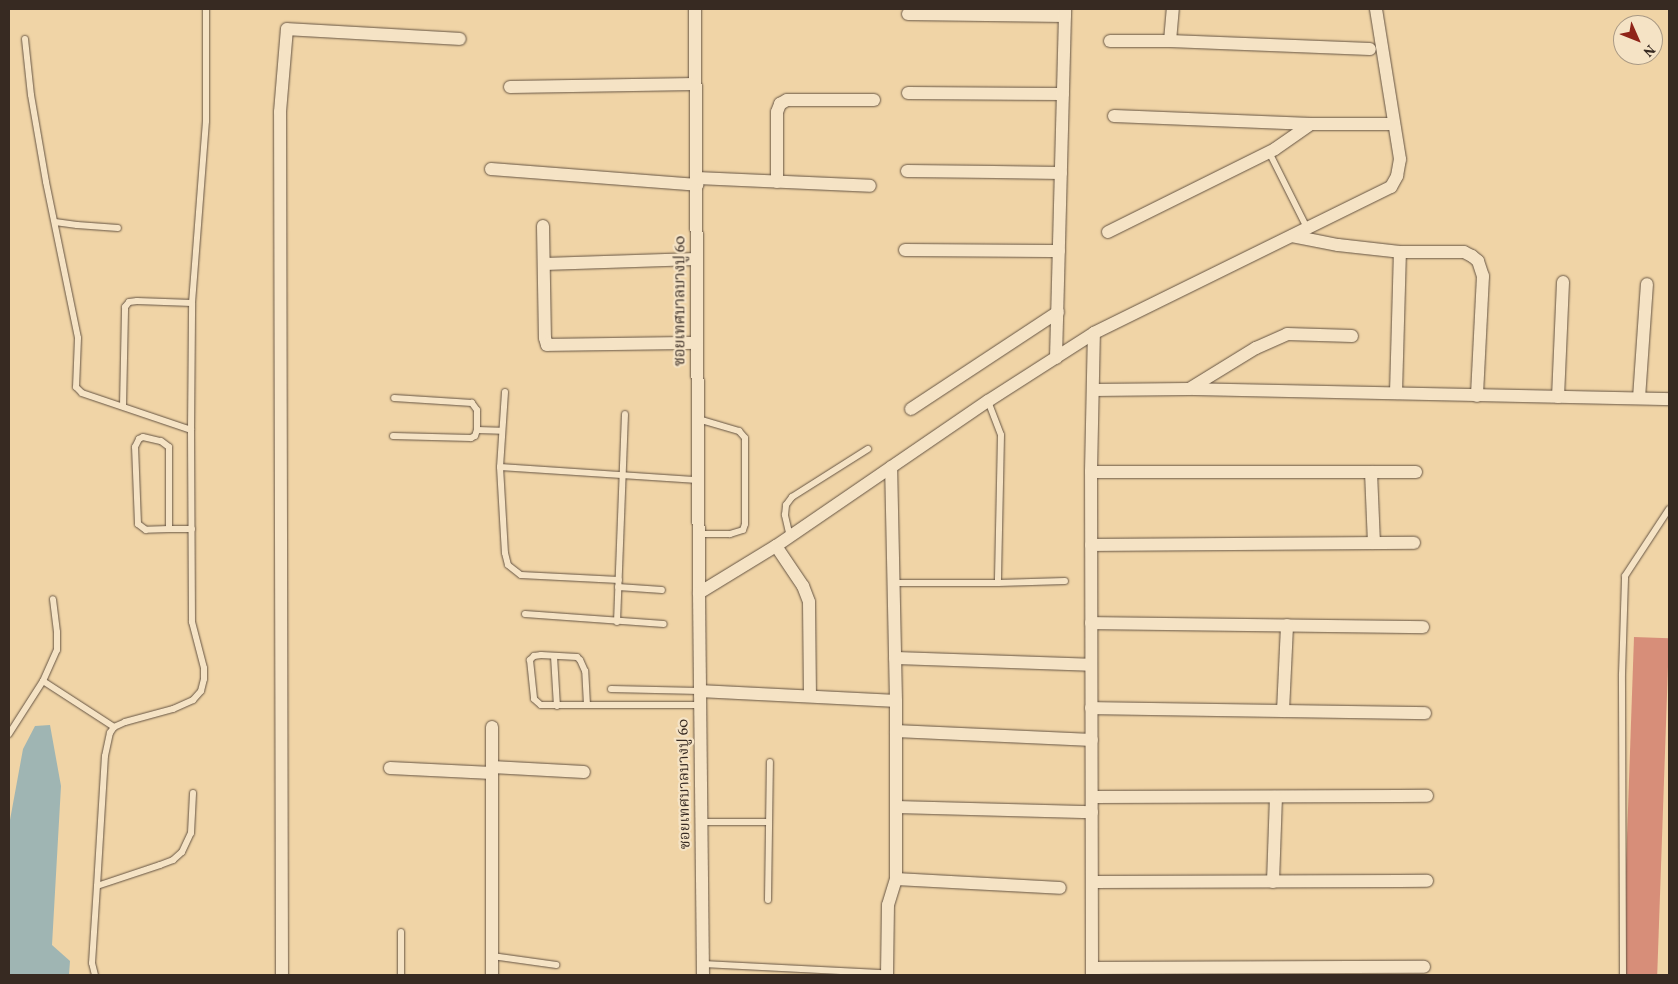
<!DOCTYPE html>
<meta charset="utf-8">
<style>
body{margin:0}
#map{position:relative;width:1678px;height:984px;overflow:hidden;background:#f0d4a6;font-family:Vollkorn,"Noto Serif Thai",serif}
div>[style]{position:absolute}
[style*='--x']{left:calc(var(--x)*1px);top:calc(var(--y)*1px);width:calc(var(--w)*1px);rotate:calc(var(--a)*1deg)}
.water>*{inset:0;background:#9fb5b3}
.building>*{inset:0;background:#d78e79;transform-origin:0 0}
.roads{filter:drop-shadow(0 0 1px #655443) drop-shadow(0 0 1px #655443)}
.service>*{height:6px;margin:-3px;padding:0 3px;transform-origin:3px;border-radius:3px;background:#f5e3c5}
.minor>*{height:12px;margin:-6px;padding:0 6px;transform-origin:6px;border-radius:6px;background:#f5e3c5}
span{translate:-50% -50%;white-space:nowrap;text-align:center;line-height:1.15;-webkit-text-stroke:4.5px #f5e3c5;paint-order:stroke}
.street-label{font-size:15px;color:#372a22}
.frame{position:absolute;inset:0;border:10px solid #372a22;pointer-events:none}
.north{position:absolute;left:1613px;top:15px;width:50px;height:50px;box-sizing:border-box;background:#f5e3c5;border:1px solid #a99984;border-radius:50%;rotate:134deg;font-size:14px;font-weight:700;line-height:20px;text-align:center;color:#372a22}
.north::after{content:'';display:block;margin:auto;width:18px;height:22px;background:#8f2418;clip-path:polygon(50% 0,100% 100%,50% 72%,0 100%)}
</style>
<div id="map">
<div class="water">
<div style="clip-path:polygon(50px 725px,61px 786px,52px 945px,70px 961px,69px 975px,9px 975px,10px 820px,23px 749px,35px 726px)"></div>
</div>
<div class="building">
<div style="left:1634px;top:637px;width:35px;height:338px;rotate:2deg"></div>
</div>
<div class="roads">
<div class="service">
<div style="--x:25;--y:39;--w:56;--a:83.9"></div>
<div style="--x:31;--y:95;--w:88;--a:80.2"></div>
<div style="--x:46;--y:182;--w:159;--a:78.4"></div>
<div style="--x:78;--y:338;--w:49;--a:92.3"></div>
<div style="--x:76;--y:387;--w:8;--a:45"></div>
<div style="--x:82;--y:393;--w:115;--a:18.7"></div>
<div style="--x:1269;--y:152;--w:85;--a:63.4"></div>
<div style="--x:55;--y:222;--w:22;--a:8"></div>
<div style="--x:77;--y:225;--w:41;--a:4.2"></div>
<div style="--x:505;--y:392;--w:75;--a:93.8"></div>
<div style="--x:500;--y:467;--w:86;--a:86.7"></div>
<div style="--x:505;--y:553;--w:12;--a:76"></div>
<div style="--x:508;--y:565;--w:16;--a:38"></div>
<div style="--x:521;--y:575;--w:98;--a:2.9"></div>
<div style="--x:988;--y:401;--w:36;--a:69"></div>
<div style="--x:1001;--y:435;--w:148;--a:91.2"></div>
<div style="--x:123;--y:406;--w:99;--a:-88.8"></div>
<div style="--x:125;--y:307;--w:6;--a:-51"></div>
<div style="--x:129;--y:302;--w:8;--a:-7"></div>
<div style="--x:137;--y:301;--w:55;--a:2.1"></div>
<div style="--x:698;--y:419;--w:43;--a:16.3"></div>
<div style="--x:739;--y:431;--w:9;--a:49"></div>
<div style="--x:745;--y:438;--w:86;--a:90"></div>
<div style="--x:745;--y:524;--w:6;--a:108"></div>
<div style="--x:743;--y:530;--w:14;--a:163"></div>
<div style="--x:730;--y:534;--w:31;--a:180"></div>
<div style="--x:477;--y:430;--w:24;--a:2"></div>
<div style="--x:393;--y:436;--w:78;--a:1.5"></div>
<div style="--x:471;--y:438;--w:4;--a:-27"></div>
<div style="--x:475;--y:436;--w:6;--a:-72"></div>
<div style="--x:477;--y:430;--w:20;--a:-90"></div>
<div style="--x:477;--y:410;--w:9;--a:-126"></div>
<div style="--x:472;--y:403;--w:78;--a:-176.3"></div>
<div style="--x:500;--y:467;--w:198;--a:3.8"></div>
<div style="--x:169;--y:529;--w:23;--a:178"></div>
<div style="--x:146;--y:530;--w:10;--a:-143"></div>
<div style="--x:138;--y:524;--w:77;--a:-92.2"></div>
<div style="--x:135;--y:447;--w:9;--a:-63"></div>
<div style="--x:139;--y:439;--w:4;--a:-27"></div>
<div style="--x:143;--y:437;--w:18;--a:13"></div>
<div style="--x:161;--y:441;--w:10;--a:37"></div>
<div style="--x:169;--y:447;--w:82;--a:90"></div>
<div style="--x:169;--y:529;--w:23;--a:0"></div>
<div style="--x:790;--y:537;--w:23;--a:-103"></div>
<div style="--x:785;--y:515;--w:10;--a:-84"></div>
<div style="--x:786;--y:505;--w:10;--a:-53"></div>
<div style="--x:792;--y:497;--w:90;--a:-32.3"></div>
<div style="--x:894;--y:583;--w:104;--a:0"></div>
<div style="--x:998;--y:583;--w:67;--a:-1.7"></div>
<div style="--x:618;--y:587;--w:44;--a:3.9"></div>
<div style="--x:525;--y:614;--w:139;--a:4.1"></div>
<div style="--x:617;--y:622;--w:208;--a:-87.8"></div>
<div style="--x:554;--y:656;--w:50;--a:86.6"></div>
<div style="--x:43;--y:681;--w:85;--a:32.9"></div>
<div style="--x:611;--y:689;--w:89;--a:1.3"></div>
<div style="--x:587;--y:705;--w:34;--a:-93"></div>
<div style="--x:585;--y:671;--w:12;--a:-114"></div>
<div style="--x:580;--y:660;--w:4;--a:-135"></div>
<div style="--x:577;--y:657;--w:36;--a:-177"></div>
<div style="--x:541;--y:655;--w:7;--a:172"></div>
<div style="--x:534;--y:656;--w:6;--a:135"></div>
<div style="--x:530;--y:660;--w:39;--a:84"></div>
<div style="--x:534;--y:699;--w:9;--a:41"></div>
<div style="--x:541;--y:705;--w:160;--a:0"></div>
<div style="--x:9;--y:734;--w:63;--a:-57.3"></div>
<div style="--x:43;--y:681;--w:34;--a:-66"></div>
<div style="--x:57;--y:650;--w:18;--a:-90"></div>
<div style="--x:57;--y:632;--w:33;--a:-97"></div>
<div style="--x:702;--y:822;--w:67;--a:0"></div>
<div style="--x:97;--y:886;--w:66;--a:-18.4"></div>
<div style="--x:160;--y:865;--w:14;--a:-21"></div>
<div style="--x:173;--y:860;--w:12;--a:-42"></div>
<div style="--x:182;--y:852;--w:21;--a:-65"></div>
<div style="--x:191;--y:833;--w:40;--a:-87.1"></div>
<div style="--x:768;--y:900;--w:138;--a:-89.2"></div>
<div style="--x:401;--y:932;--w:43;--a:90"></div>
<div style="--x:492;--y:956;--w:65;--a:8"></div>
<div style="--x:703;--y:964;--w:177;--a:2.9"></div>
<div style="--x:95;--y:975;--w:12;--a:-104"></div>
<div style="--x:92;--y:963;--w:77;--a:-86.3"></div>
<div style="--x:97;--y:886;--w:130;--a:-86.5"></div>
<div style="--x:105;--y:756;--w:24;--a:-78"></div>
<div style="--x:110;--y:733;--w:7;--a:-56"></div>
<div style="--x:114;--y:727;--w:12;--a:-24"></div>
<div style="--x:125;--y:722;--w:50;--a:-15.2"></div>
<div style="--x:173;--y:709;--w:22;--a:-24"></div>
<div style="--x:193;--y:700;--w:12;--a:-48"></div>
<div style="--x:201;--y:691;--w:12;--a:-76"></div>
<div style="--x:204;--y:679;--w:11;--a:-90"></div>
<div style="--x:204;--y:668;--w:48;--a:-104.6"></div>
<div style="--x:192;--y:622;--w:192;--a:-90.3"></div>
<div style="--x:191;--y:430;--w:127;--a:-89.5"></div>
<div style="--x:192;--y:303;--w:183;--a:-85.6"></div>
<div style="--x:206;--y:121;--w:112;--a:-90"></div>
<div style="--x:1623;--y:975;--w:301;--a:-90.2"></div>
<div style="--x:1622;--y:674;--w:98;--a:-88.2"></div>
<div style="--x:1625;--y:576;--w:80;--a:-56.7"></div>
</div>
<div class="minor">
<div style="--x:695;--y:9;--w:584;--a:89.61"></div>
<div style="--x:908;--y:14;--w:157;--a:0.7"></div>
<div style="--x:1110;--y:41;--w:60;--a:0"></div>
<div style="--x:1170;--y:41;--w:200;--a:2.3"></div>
<div style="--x:1170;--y:41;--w:32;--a:-85"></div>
<div style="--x:510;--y:87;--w:185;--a:-0.9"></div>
<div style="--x:908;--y:93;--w:155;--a:0.4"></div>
<div style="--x:1114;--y:116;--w:197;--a:2.3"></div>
<div style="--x:1311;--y:124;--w:83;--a:0"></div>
<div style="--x:491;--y:169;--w:207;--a:4.4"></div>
<div style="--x:907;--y:171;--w:154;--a:0.7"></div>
<div style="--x:697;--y:178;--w:173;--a:2.6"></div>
<div style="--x:777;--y:182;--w:70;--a:-90"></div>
<div style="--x:777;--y:112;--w:9;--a:-69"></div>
<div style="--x:780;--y:104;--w:8;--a:-30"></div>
<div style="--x:787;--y:100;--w:87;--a:0"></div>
<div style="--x:543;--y:226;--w:112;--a:89"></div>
<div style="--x:545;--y:338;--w:7;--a:74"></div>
<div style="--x:547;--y:345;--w:150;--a:-0.8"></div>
<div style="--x:1108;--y:232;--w:186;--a:-26.4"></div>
<div style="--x:1275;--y:149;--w:44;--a:-34.8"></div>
<div style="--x:1292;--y:236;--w:47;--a:11.1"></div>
<div style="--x:1338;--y:245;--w:62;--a:6.4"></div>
<div style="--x:1400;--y:252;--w:64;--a:0"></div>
<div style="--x:1464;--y:252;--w:9;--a:27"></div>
<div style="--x:1472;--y:256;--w:8;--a:40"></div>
<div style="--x:1478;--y:261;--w:16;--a:72"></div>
<div style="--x:1483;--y:276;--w:120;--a:92.9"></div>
<div style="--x:905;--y:250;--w:154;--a:0.4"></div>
<div style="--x:544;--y:264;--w:152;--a:-1.9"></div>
<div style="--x:1056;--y:358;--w:349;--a:-88.5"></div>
<div style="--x:1189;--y:389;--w:79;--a:-31.5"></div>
<div style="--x:1256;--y:348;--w:34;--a:-24"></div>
<div style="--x:1287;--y:334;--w:65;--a:1.8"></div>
<div style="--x:1093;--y:390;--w:96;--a:-0.6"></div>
<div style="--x:1189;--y:389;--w:480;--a:1.2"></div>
<div style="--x:1396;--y:393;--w:141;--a:-88.4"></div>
<div style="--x:1558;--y:397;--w:115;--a:-87.5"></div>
<div style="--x:1639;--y:398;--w:114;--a:-86"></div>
<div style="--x:911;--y:409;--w:176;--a:-33.4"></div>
<div style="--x:1091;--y:472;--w:325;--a:0"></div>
<div style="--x:1371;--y:472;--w:71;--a:87.6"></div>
<div style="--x:1091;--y:545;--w:323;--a:-0.4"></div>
<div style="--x:776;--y:546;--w:48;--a:56"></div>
<div style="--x:803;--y:586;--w:17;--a:69"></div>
<div style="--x:809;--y:602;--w:93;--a:89.4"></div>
<div style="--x:1091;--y:623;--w:332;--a:0.7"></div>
<div style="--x:895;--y:658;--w:196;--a:2"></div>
<div style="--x:700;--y:691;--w:196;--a:2.9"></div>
<div style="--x:1091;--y:708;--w:334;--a:0.9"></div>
<div style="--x:1283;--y:711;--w:86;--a:-87.3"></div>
<div style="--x:896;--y:731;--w:196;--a:2.6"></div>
<div style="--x:492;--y:767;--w:92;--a:3.1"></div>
<div style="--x:390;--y:768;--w:102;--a:2.8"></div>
<div style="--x:1092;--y:797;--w:335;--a:-0.2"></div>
<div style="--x:896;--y:807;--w:196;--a:1.5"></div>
<div style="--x:896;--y:879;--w:164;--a:3.1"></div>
<div style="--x:1092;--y:882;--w:335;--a:-0.2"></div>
<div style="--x:1273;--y:882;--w:85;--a:-88"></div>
<div style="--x:1092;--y:968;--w:332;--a:-0.2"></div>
<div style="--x:282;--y:975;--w:863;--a:-90.13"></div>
<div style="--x:280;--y:112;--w:83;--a:-85.2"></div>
<div style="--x:287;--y:29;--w:173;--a:3.3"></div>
<div style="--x:492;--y:975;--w:248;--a:-90"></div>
<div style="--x:703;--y:975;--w:382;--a:-90.6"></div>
<div style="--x:699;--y:593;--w:90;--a:-31.4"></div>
<div style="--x:776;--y:546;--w:257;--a:-34.4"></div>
<div style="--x:988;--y:401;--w:126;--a:-32.7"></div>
<div style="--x:1094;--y:333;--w:331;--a:-26.2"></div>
<div style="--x:1391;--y:187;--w:13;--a:-61"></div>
<div style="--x:1397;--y:176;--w:17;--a:-80"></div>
<div style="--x:1400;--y:159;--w:152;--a:-99.1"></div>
<div style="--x:887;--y:975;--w:70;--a:-89.2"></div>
<div style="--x:888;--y:905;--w:27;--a:-73"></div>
<div style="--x:896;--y:879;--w:178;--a:-90"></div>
<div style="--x:896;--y:701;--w:234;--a:-91.2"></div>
<div style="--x:1092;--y:975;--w:503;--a:-90.11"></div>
<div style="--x:1091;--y:472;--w:139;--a:-88.8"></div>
</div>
</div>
<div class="street-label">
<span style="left:681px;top:301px;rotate:-90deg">ซอยเทศบาลบางปู 60</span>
<span style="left:685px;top:784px;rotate:-91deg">ซอยเทศบาลบางปู 60</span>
</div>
<div class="frame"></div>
<div class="north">N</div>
</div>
